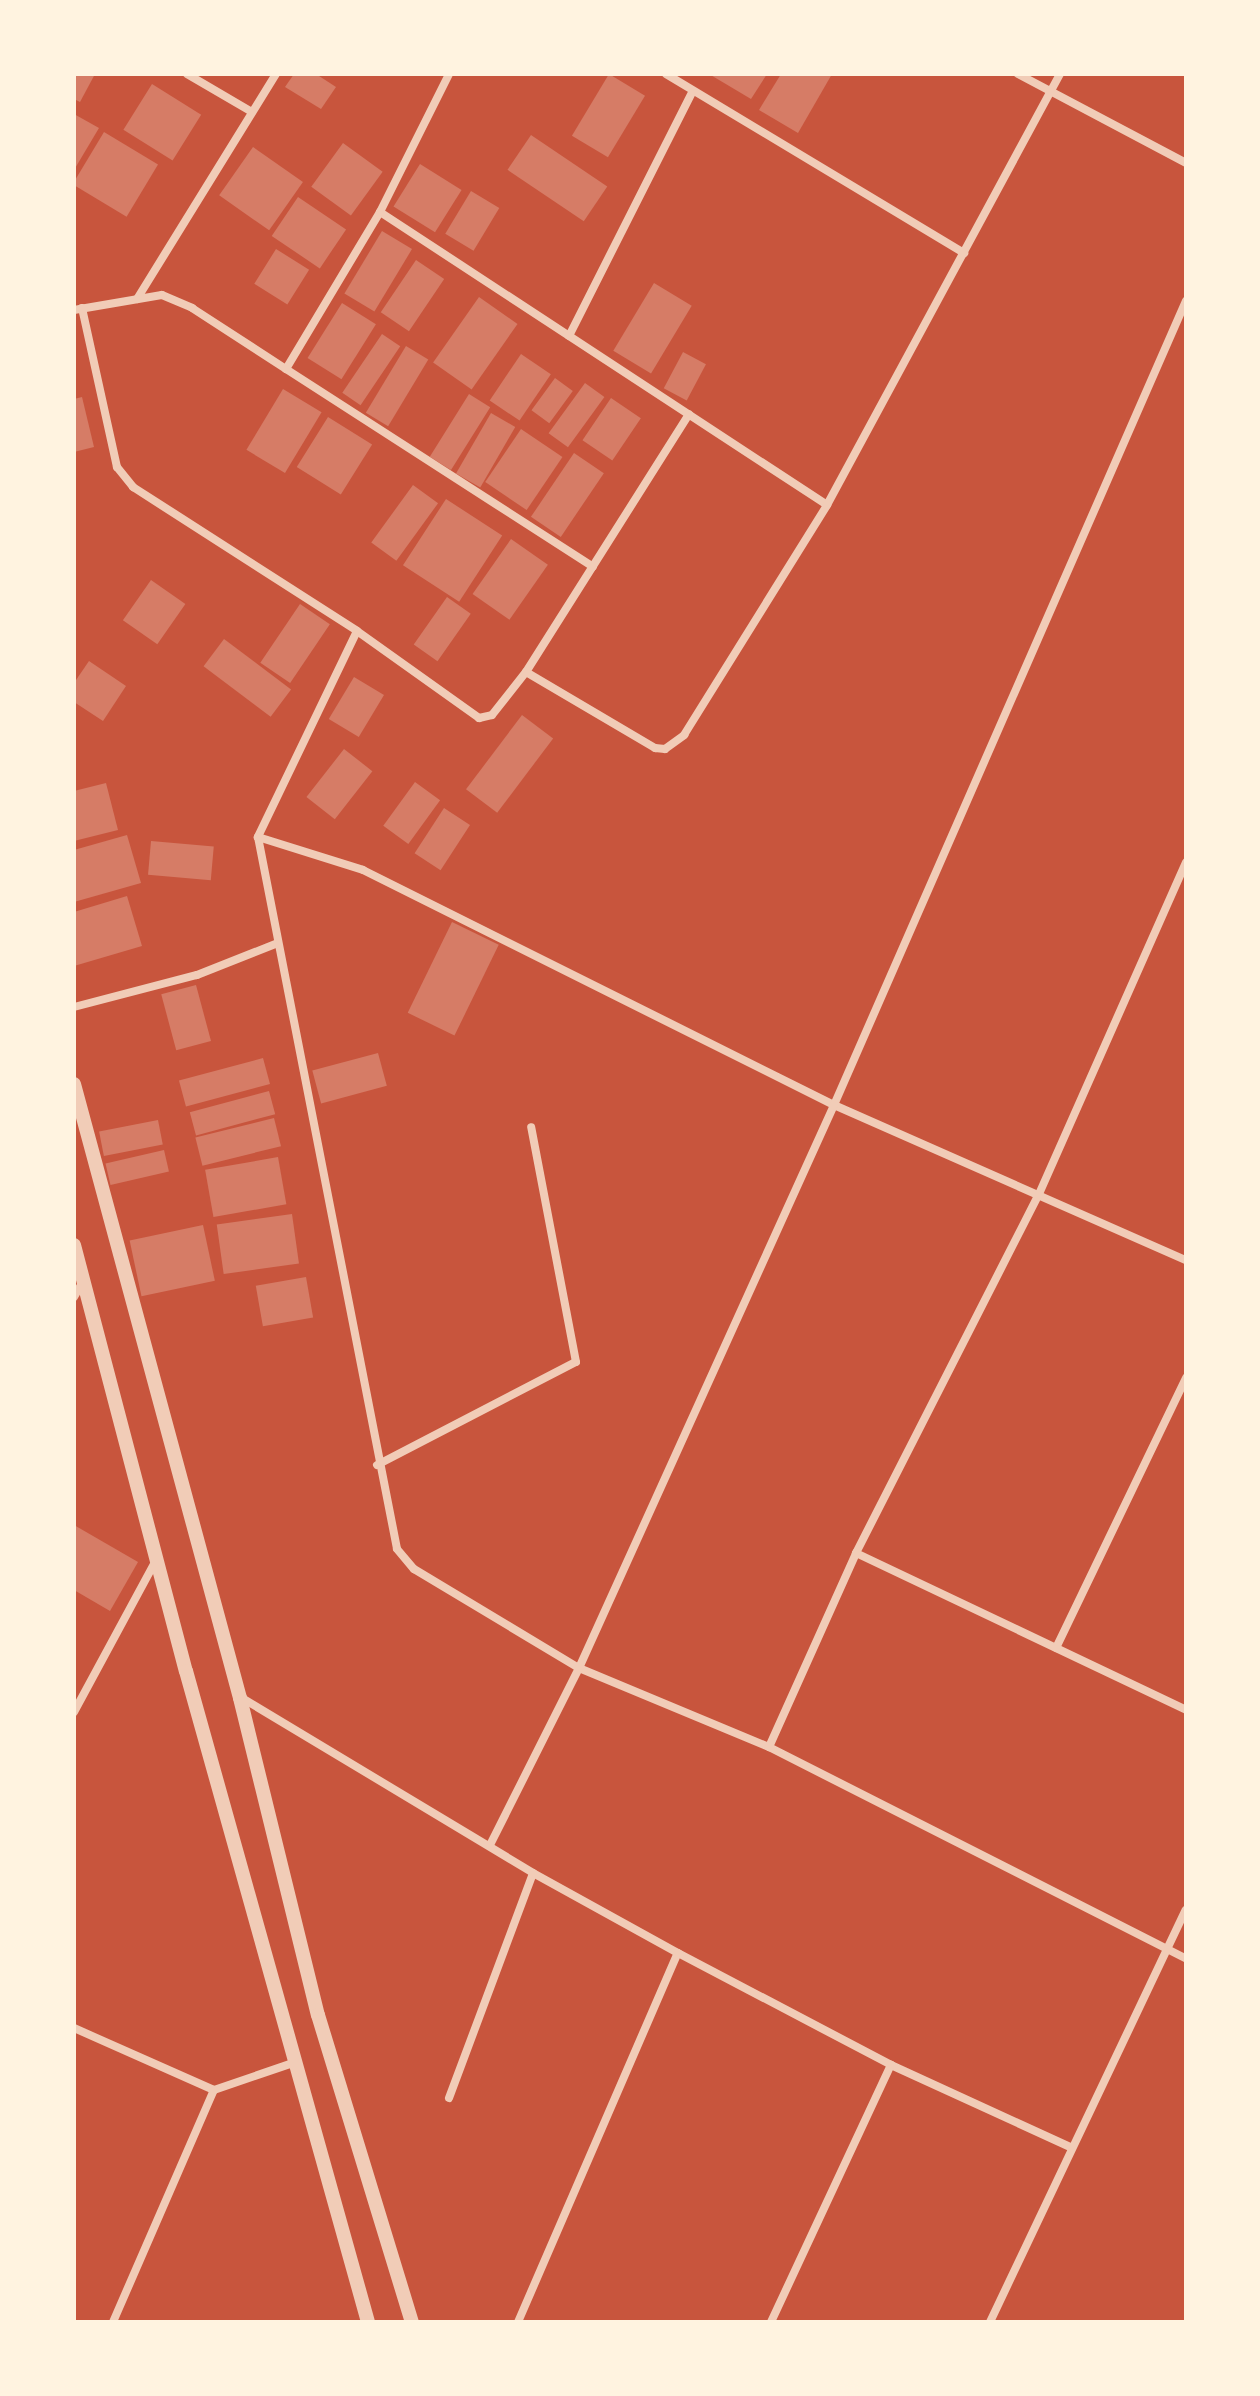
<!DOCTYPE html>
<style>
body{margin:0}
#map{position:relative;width:1260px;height:2396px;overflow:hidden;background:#c8553d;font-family:Manrope,sans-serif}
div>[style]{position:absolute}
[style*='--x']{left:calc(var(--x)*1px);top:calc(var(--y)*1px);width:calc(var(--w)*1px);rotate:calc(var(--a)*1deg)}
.building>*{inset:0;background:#d67c66;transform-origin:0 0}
.minor>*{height:8px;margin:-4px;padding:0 4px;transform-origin:4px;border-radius:4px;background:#f1ccb7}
.tertiary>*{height:14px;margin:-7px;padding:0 7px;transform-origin:7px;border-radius:7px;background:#f1ccb7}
span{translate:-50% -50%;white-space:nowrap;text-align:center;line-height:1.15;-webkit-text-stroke:7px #fff3e0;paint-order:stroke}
.frame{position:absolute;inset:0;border:76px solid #fff3e0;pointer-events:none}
</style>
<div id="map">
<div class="building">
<div style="clip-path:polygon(74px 74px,95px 74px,80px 102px,74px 99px)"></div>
<div style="clip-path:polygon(294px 74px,316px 74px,336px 87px,321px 109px,285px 87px)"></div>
<div style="left:609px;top:74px;width:42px;height:72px;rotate:31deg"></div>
<div style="clip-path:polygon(709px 74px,767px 74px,751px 99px)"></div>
<div style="clip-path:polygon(781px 74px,832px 74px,798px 133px,759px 110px)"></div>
<div style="left:152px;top:84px;width:58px;height:54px;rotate:32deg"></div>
<div style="clip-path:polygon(74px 114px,99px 128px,74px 170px)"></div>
<div style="left:104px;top:132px;width:63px;height:61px;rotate:31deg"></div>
<div style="left:531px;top:135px;width:92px;height:42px;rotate:34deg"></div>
<div style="left:343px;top:143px;width:49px;height:54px;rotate:36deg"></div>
<div style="left:253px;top:147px;width:61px;height:59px;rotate:35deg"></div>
<div style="left:420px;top:164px;width:49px;height:50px;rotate:32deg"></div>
<div style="left:471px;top:191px;width:33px;height:50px;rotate:31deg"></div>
<div style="left:298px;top:197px;width:58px;height:47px;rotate:34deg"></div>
<div style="left:382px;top:231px;width:35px;height:73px;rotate:31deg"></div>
<div style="left:276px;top:249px;width:39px;height:41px;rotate:32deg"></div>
<div style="left:416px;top:260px;width:34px;height:63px;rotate:34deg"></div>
<div style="left:654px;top:283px;width:44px;height:79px;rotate:31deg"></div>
<div style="left:479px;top:297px;width:47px;height:80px;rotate:35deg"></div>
<div style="left:342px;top:303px;width:40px;height:65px;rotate:32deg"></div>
<div style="left:382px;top:334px;width:22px;height:71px;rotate:34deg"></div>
<div style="left:406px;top:346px;width:26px;height:78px;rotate:31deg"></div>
<div style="left:683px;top:352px;width:26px;height:41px;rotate:28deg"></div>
<div style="left:521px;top:354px;width:36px;height:56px;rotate:34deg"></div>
<div style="left:555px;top:378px;width:22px;height:40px;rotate:36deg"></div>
<div style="left:585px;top:383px;width:24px;height:62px;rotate:36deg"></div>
<div style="left:283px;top:389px;width:45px;height:71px;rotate:31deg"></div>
<div style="left:469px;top:394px;width:25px;height:74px;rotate:32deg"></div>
<div style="clip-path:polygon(82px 397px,94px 447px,74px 452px,74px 399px)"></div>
<div style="left:611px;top:398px;width:36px;height:51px;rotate:34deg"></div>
<div style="left:491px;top:413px;width:28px;height:70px;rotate:30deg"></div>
<div style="left:328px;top:417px;width:52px;height:59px;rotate:32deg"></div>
<div style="left:521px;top:429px;width:50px;height:64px;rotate:34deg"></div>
<div style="left:574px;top:453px;width:36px;height:77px;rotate:34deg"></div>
<div style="left:413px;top:485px;width:31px;height:71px;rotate:36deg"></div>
<div style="left:446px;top:499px;width:67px;height:79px;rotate:33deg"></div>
<div style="left:511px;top:539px;width:45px;height:67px;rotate:35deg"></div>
<div style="left:151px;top:580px;width:42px;height:49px;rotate:35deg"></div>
<div style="left:447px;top:597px;width:29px;height:58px;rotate:35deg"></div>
<div style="left:300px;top:604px;width:36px;height:71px;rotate:34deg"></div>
<div style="left:224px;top:639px;width:84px;height:34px;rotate:37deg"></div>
<div style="clip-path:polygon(89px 661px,126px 686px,103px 721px,74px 702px,74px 683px)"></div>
<div style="left:354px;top:677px;width:35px;height:49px;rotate:31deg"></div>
<div style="left:522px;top:715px;width:39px;height:93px;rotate:37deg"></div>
<div style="left:344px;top:749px;width:36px;height:61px;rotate:38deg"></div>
<div style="left:415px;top:782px;width:31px;height:54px;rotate:36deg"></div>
<div style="clip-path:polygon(106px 783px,118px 830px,74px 841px,74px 791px)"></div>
<div style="left:444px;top:808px;width:31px;height:54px;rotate:33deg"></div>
<div style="clip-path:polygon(127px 835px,141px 883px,74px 902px,74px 850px)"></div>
<div style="left:151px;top:841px;width:63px;height:34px;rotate:5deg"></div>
<div style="clip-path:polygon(127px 896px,142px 946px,74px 966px,74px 912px)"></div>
<div style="left:452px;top:922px;width:52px;height:101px;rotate:26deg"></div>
<div style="left:196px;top:985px;width:58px;height:36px;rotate:75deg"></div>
<div style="left:378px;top:1053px;width:34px;height:68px;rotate:75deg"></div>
<div style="left:263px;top:1058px;width:27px;height:87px;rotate:75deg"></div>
<div style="left:269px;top:1091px;width:24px;height:82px;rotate:75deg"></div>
<div style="left:274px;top:1118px;width:29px;height:81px;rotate:76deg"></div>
<div style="left:158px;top:1120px;width:25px;height:60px;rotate:79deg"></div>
<div style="left:164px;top:1150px;width:22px;height:60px;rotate:77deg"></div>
<div style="left:278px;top:1157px;width:48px;height:74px;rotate:80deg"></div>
<div style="left:292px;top:1214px;width:50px;height:76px;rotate:82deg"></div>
<div style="left:203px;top:1225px;width:57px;height:75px;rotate:78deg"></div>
<div style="left:306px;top:1277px;width:41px;height:51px;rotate:80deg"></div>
<div style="clip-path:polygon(74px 1525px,138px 1562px,110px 1611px,74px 1590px)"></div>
</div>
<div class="minor">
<div style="--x:187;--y:74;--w:75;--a:30.3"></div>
<div style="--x:666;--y:74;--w:348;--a:31"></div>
<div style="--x:1018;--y:74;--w:190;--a:27.9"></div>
<div style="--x:380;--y:212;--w:534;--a:33.24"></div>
<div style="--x:137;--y:299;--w:264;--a:-58.3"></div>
<div style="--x:82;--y:308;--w:163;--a:77.6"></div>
<div style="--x:117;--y:467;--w:26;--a:51"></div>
<div style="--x:133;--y:487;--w:266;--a:32.7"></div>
<div style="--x:357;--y:631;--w:229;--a:115.7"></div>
<div style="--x:258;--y:837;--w:725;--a:78.95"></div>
<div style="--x:397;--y:1549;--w:26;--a:50"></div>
<div style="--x:414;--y:1569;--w:192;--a:31"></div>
<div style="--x:579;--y:1668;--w:206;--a:22.6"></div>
<div style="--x:769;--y:1747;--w:468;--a:26.9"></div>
<div style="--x:74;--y:310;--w:89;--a:-9.7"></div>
<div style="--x:162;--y:295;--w:33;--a:23"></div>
<div style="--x:192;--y:308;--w:112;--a:33"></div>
<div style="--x:286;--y:369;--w:183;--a:-59.1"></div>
<div style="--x:380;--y:212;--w:154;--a:-63.4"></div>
<div style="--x:569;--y:336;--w:271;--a:-63.2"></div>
<div style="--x:286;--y:369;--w:365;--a:32.8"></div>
<div style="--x:357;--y:631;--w:150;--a:35.5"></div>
<div style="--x:479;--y:718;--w:13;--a:-13"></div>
<div style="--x:492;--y:715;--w:55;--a:-51.7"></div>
<div style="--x:526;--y:672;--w:305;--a:-57.7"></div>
<div style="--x:526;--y:672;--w:150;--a:30.5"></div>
<div style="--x:655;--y:748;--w:10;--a:6"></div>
<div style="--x:665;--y:749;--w:24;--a:-36"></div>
<div style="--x:684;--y:735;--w:271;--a:-58.1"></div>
<div style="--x:827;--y:505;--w:490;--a:-61.6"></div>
<div style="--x:258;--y:837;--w:110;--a:17.4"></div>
<div style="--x:363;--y:870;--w:526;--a:26.52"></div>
<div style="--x:834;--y:1105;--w:385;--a:23.8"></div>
<div style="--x:74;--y:1007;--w:127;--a:-14.6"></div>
<div style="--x:197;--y:975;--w:87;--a:-21.6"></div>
<div style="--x:74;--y:1297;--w:20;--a:-60"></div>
<div style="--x:377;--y:1465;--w:224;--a:-27.4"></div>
<div style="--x:576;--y:1362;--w:239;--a:-100.8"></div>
<div style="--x:856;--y:1553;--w:365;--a:25.4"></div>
<div style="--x:1056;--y:1648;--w:300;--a:-64.3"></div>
<div style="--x:242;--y:1698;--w:340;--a:31"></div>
<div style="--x:533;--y:1873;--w:166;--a:28.9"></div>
<div style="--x:678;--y:1953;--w:241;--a:27.7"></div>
<div style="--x:891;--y:2065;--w:197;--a:24.6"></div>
<div style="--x:74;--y:1712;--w:170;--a:-61.6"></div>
<div style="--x:769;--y:1747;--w:213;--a:-65.8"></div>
<div style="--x:856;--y:1553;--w:403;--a:-63"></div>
<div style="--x:1039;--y:1194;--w:363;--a:-66.1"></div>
<div style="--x:490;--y:1845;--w:198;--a:-63.3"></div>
<div style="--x:579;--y:1668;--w:618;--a:-65.63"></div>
<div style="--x:834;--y:1105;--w:878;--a:-66.36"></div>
<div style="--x:74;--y:2028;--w:153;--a:23.9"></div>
<div style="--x:214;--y:2090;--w:83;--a:-18.9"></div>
<div style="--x:449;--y:2098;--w:240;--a:-69.5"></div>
<div style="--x:113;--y:2322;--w:253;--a:-66.5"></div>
<div style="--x:518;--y:2322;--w:402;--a:-66.6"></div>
<div style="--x:771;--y:2322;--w:284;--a:-65"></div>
<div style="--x:990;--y:2322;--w:456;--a:-64.6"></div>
</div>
<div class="tertiary">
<div style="--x:74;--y:1084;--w:636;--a:74.87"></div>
<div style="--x:240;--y:1698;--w:326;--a:76.2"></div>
<div style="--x:318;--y:2015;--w:321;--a:73"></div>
<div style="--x:74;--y:1245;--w:440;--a:75.3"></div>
<div style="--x:186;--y:1671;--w:676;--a:74.38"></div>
</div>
<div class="frame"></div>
</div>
